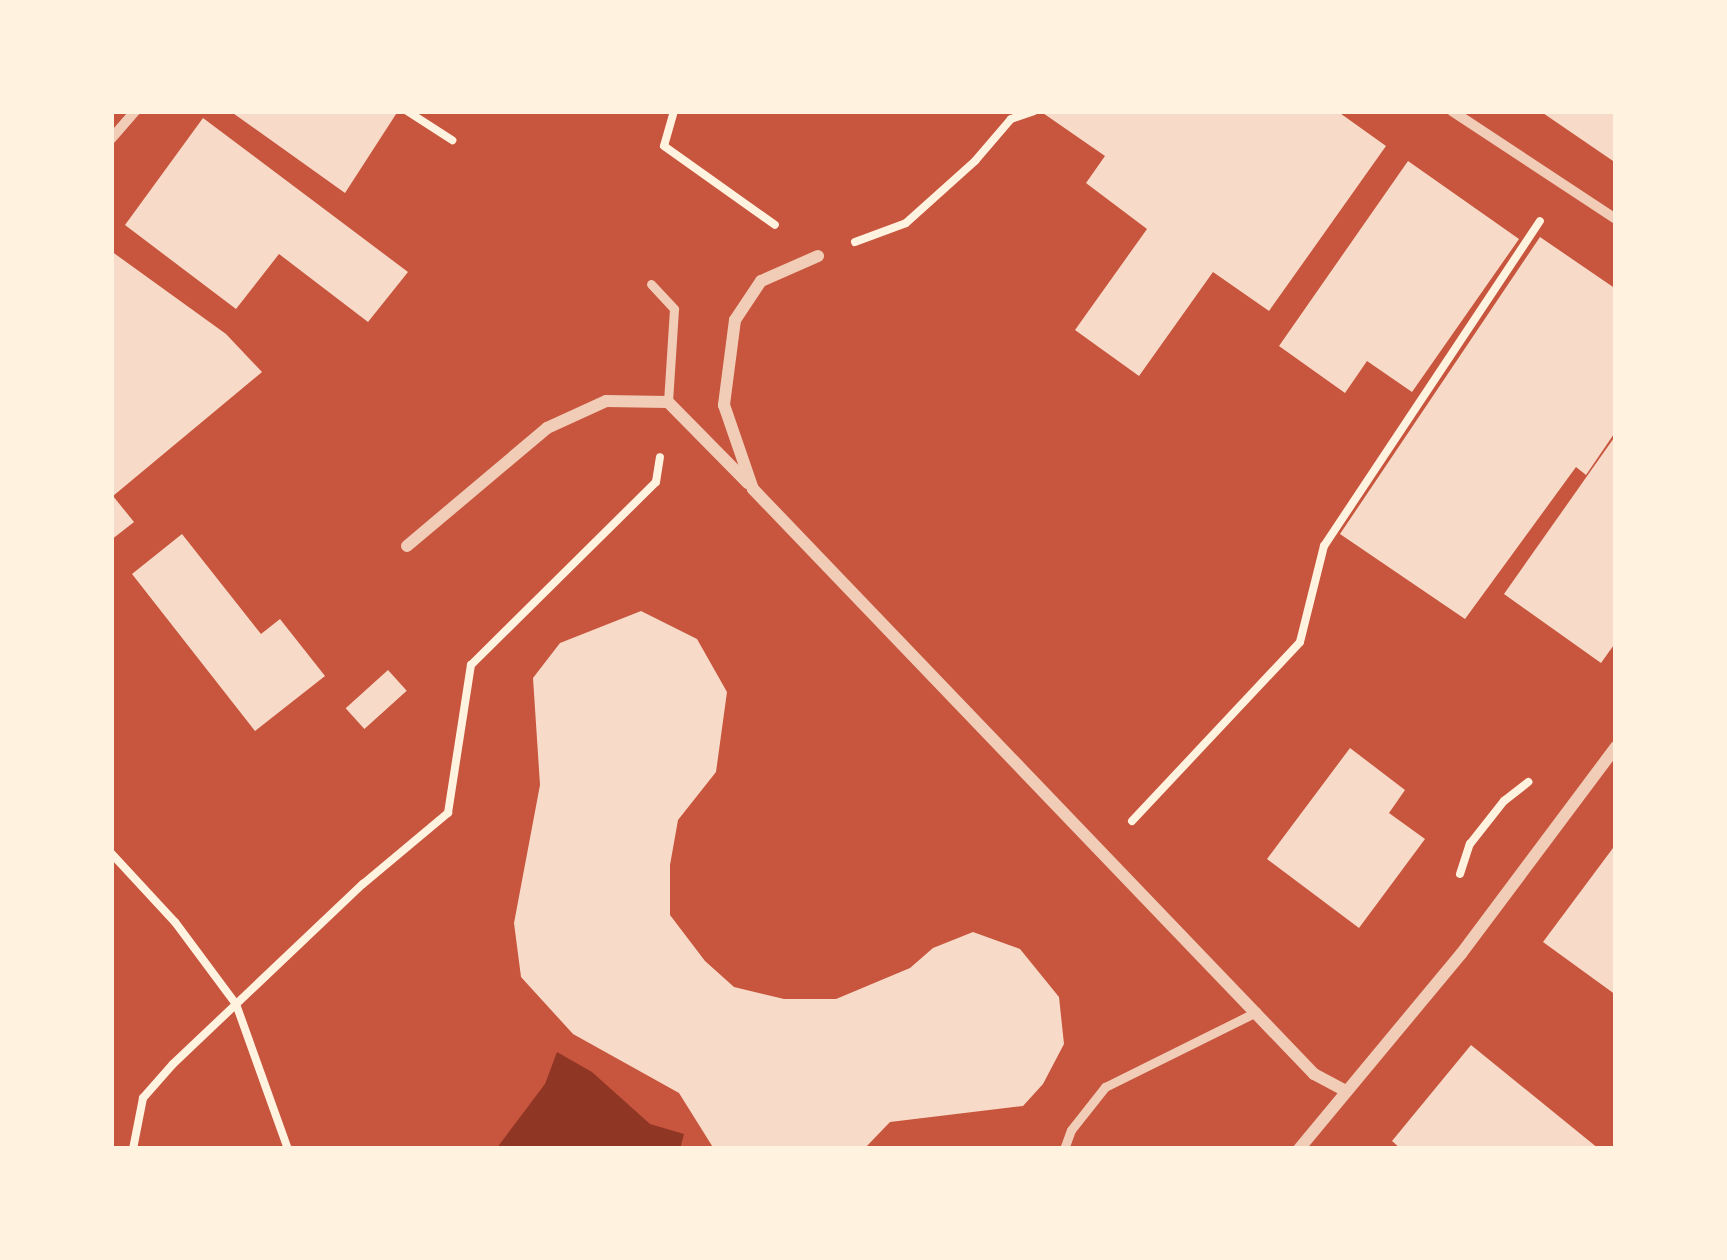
<!DOCTYPE html>
<style>
body{margin:0}
#map{position:relative;width:1727px;height:1260px;overflow:hidden;background:#c8553d;font-family:"Titillium Web",sans-serif}
div>[style]{position:absolute}
[style*='--x']{left:calc(var(--x)*1px);top:calc(var(--y)*1px);width:calc(var(--w)*1px);rotate:calc(var(--a)*1deg)}
.water>*{inset:0;background:#8f3625}
.building>*{inset:0;background:#f7dbc8;transform-origin:0 0}
.path>*{height:8px;margin:-4px;padding:0 4px;transform-origin:4px;border-radius:4px;background:#fff3e0}
.service>*{height:9px;margin:-4.5px;padding:0 4.5px;transform-origin:4.5px;border-radius:4.5px;background:#f1ccb7}
.pedestrian>*{height:10px;margin:-5px;padding:0 5px;transform-origin:5px;border-radius:5px;background:#f1ccb7}
.minor>*{height:12px;margin:-6px;padding:0 6px;transform-origin:6px;border-radius:6px;background:#f1ccb7}
span{translate:-50% -50%;white-space:nowrap;text-align:center;line-height:1.15;-webkit-text-stroke:9px #fff3e0;paint-order:stroke}
.frame{position:absolute;inset:0;border:114px solid #fff3e0;pointer-events:none}
</style>
<div id="map">
<div class="water">
<div style="clip-path:polygon(557px 1052px,592px 1072px,650px 1124px,684px 1134px,680px 1149px,496px 1149px,545px 1084px)"></div>
</div>
<div class="building">
<div style="clip-path:polygon(230px 111px,398px 111px,345px 193px)"></div>
<div style="clip-path:polygon(1040px 111px,1337px 111px,1386px 146px,1269px 311px,1213px 272px,1139px 376px,1075px 330px,1147px 229px,1086px 183px,1105px 156px)"></div>
<div style="clip-path:polygon(1540px 111px,1616px 111px,1616px 163px)"></div>
<div style="clip-path:polygon(203px 118px,408px 272px,368px 322px,279px 254px,236px 309px,125px 225px)"></div>
<div style="clip-path:polygon(1408px 161px,1519px 239px,1412px 392px,1367px 361px,1345px 393px,1279px 346px)"></div>
<div style="clip-path:polygon(1540px 237px,1616px 289px,1616px 431px,1586px 475px,1576px 467px,1465px 619px,1340px 534px)"></div>
<div style="clip-path:polygon(111px 251px,226px 334px,262px 372px,113px 496px,134px 522px,111px 540px)"></div>
<div style="clip-path:polygon(1616px 435px,1616px 642px,1601px 663px,1504px 594px)"></div>
<div style="clip-path:polygon(182px 534px,261px 634px,280px 619px,325px 676px,255px 731px,132px 574px)"></div>
<div style="clip-path:polygon(641px 611px,697px 639px,727px 692px,716px 772px,678px 820px,670px 865px,670px 915px,705px 961px,734px 987px,784px 999px,836px 999px,910px 968px,933px 948px,973px 932px,1020px 949px,1059px 997px,1064px 1044px,1043px 1084px,1023px 1106px,890px 1122px,864px 1149px,714px 1149px,679px 1093px,573px 1034px,521px 977px,514px 923px,540px 785px,533px 678px,560px 643px)"></div>
<div style="left:388px;top:670px;width:28px;height:57px;rotate:48deg"></div>
<div style="clip-path:polygon(1350px 748px,1405px 790px,1389px 813px,1425px 839px,1359px 928px,1267px 859px)"></div>
<div style="clip-path:polygon(1616px 844px,1616px 995px,1543px 942px)"></div>
<div style="clip-path:polygon(1471px 1045px,1599px 1149px,1401px 1149px,1392px 1141px)"></div>
</div>
<div class="path">
<div style="--x:407;--y:111;--w:54;--a:32.8"></div>
<div style="--x:674;--y:111;--w:36;--a:106"></div>
<div style="--x:664;--y:146;--w:136;--a:35.4"></div>
<div style="--x:855;--y:242;--w:54;--a:-20.4"></div>
<div style="--x:906;--y:223;--w:93;--a:-41.9"></div>
<div style="--x:975;--y:161;--w:55;--a:-49.4"></div>
<div style="--x:1011;--y:119;--w:24;--a:-19"></div>
<div style="--x:1132;--y:821;--w:245;--a:-46.8"></div>
<div style="--x:1300;--y:642;--w:99;--a:-76"></div>
<div style="--x:1324;--y:546;--w:390;--a:-56.4"></div>
<div style="--x:111;--y:853;--w:94;--a:47.2"></div>
<div style="--x:175;--y:922;--w:102;--a:53.4"></div>
<div style="--x:236;--y:1004;--w:154;--a:70.3"></div>
<div style="--x:1460;--y:874;--w:32;--a:-72"></div>
<div style="--x:1470;--y:844;--w:55;--a:-51.7"></div>
<div style="--x:1504;--y:801;--w:31;--a:-38"></div>
<div style="--x:133;--y:1149;--w:52;--a:-78.9"></div>
<div style="--x:143;--y:1098;--w:45;--a:-48.6"></div>
<div style="--x:173;--y:1064;--w:262;--a:-43.5"></div>
<div style="--x:363;--y:884;--w:111;--a:-39.9"></div>
<div style="--x:448;--y:813;--w:150;--a:-81.2"></div>
<div style="--x:471;--y:665;--w:260;--a:-44.7"></div>
<div style="--x:656;--y:482;--w:25;--a:-81"></div>
</div>
<div class="service">
<div style="--x:651;--y:284;--w:34;--a:47"></div>
<div style="--x:674;--y:309;--w:93;--a:93.7"></div>
<div style="--x:1064;--y:1149;--w:20;--a:-70"></div>
<div style="--x:1071;--y:1130;--w:55;--a:-51.7"></div>
<div style="--x:1105;--y:1087;--w:169;--a:-26.4"></div>
</div>
<div class="pedestrian">
<div style="--x:1452;--y:111;--w:196;--a:33.4"></div>
<div style="--x:111;--y:139;--w:37;--a:-49"></div>
</div>
<div class="minor">
<div style="--x:818;--y:256;--w:62;--a:156.3"></div>
<div style="--x:761;--y:281;--w:47;--a:123.7"></div>
<div style="--x:735;--y:320;--w:86;--a:97.4"></div>
<div style="--x:724;--y:405;--w:89;--a:71"></div>
<div style="--x:753;--y:489;--w:811;--a:46.2"></div>
<div style="--x:1314;--y:1074;--w:34;--a:28"></div>
<div style="--x:407;--y:546;--w:183;--a:-40.1"></div>
<div style="--x:547;--y:428;--w:65;--a:-24.6"></div>
<div style="--x:606;--y:401;--w:62;--a:0.9"></div>
<div style="--x:668;--y:402;--w:114;--a:45.4"></div>
<div style="--x:1299;--y:1149;--w:254;--a:-50.3"></div>
<div style="--x:1461;--y:954;--w:259;--a:-53.2"></div>
</div>
<div class="frame"></div>
</div>
